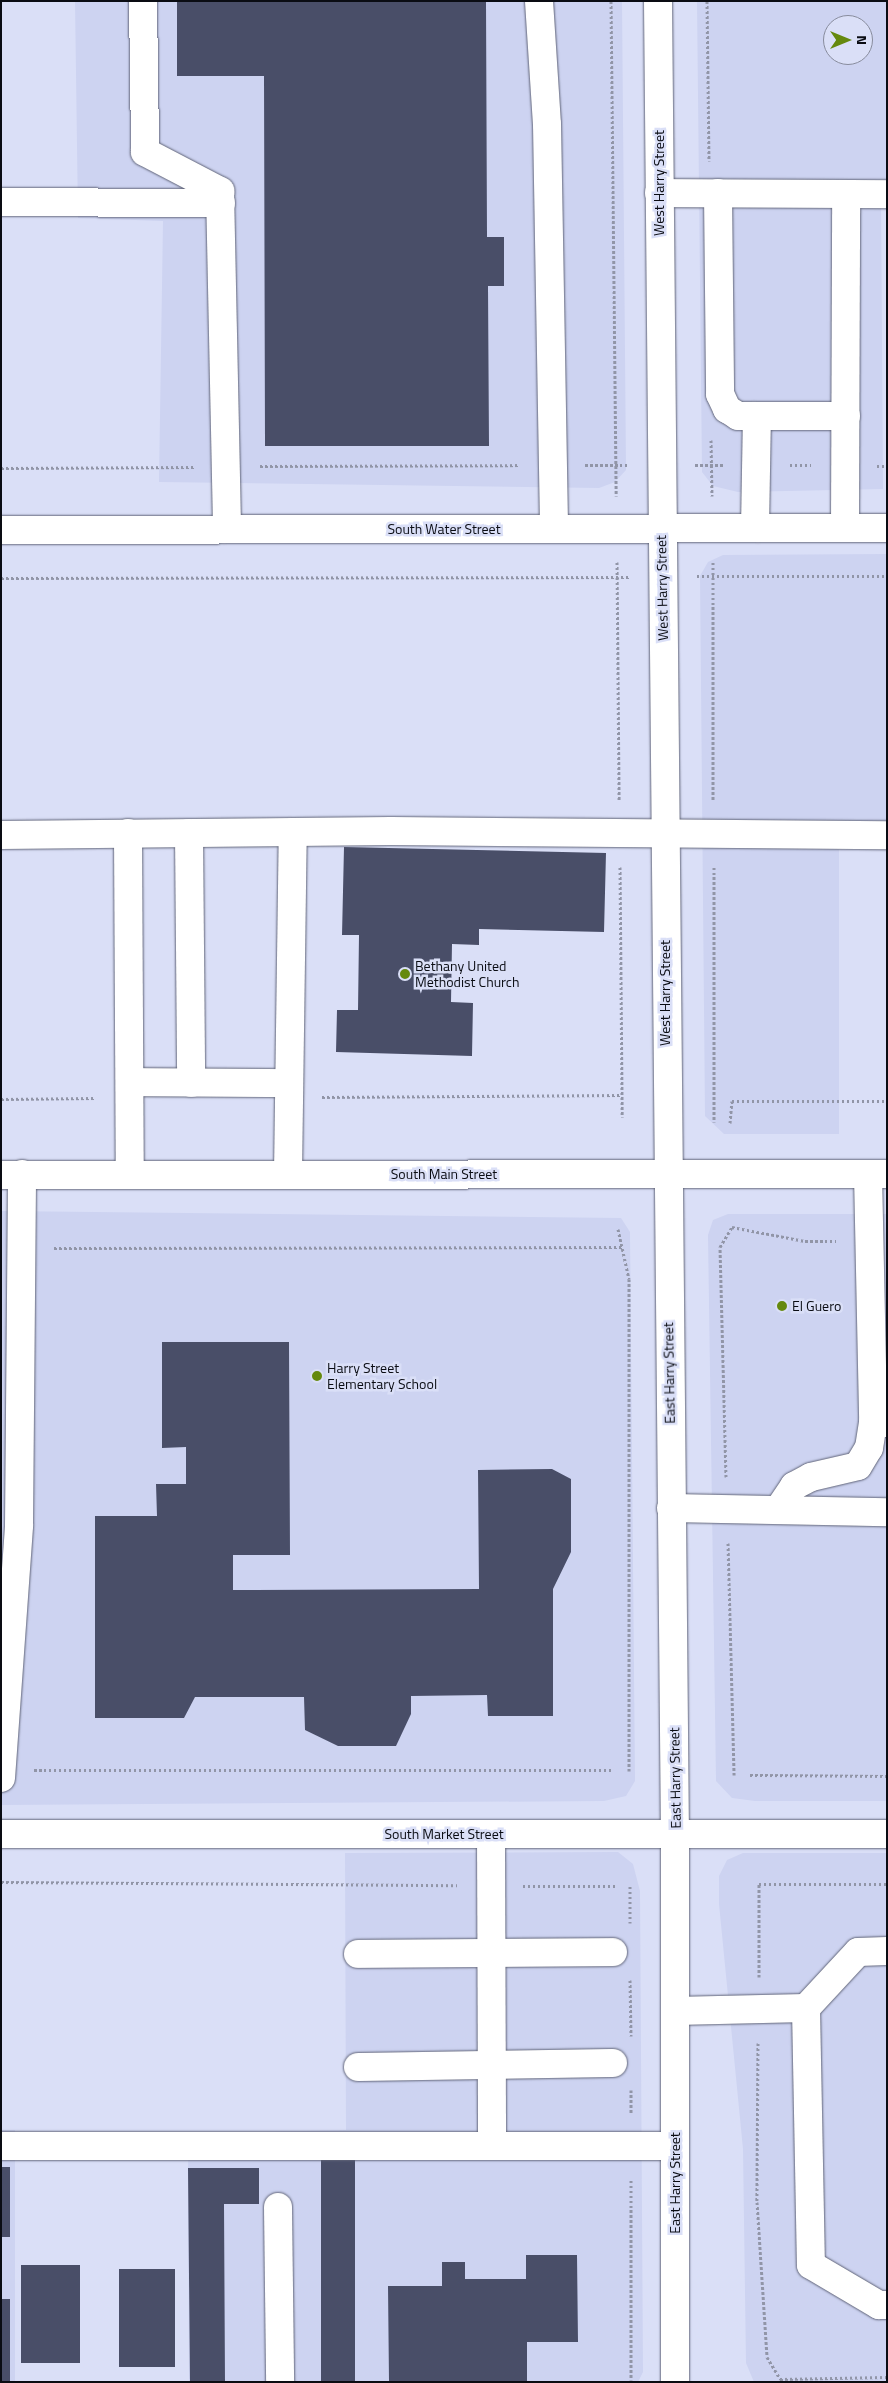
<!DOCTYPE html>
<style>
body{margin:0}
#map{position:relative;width:888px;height:2383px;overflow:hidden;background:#dadff7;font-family:"Titillium Web",sans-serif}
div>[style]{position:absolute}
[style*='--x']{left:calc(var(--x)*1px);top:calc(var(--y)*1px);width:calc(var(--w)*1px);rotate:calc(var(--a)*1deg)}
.built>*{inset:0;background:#cdd3f1;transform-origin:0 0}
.building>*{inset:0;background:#494e68;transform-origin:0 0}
.path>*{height:3px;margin-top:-1.5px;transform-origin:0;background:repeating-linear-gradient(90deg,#9195a7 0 2.5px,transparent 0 5px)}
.roads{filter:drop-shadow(0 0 1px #606478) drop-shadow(0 0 1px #606478)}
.minor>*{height:28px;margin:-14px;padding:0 14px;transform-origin:14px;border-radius:14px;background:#fff}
.dots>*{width:14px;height:14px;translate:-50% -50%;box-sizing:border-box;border:2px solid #dadff7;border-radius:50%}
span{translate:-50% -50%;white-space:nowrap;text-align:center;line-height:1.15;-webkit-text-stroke:5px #dadff7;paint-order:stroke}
.street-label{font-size:14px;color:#0a0c13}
.poi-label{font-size:14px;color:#0a0c13}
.left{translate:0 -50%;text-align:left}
.frame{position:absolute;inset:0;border:2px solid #0a0c13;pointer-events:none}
.north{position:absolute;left:823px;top:15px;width:50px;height:50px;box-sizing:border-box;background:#dadff7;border:1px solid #878b9c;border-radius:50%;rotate:90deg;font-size:14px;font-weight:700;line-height:20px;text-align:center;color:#0a0c13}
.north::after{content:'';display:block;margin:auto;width:18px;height:22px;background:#65890e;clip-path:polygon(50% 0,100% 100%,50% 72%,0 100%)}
</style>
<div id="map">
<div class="built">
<div style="clip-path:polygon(75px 1px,622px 1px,626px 470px,615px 482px,599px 488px,159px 482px,163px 221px,78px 218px)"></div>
<div style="clip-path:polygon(evenodd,697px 1px,887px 1px,887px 193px,881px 193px,883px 489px,738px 492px,713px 486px,702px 472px,697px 1px,833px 25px,863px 25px,863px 55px,833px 55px,833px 25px)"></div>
<div style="clip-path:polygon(887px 554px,887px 829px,839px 829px,839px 1134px,724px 1134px,705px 1116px,700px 576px,708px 562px,723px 555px)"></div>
<div style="clip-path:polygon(2px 1211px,621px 1218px,630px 1232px,635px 1781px,626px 1796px,604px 1801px,1px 1805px)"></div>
<div style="clip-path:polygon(728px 1214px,887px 1214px,887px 1801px,755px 1801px,732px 1798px,716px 1781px,708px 1235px,713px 1220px)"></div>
<div style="clip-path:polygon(618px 1852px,633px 1864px,640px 1891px,643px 2372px,638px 2382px,189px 2382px,188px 2134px,346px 2130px,345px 1853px)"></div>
<div style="clip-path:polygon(743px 1853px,887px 1853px,887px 2382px,754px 2382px,746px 2363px,743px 2149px,719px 1904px,719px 1876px,727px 1860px)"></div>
<div style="left:1px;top:2130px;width:14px;height:252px"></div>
</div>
<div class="building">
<div style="clip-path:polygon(177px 1px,486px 1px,487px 237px,504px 237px,504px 286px,488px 286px,489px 446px,265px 446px,264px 76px,177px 76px)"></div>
<div style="clip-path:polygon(344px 847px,606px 853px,604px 932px,479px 929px,479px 945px,452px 944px,451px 1002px,473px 1003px,472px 1056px,336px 1052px,337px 1010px,358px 1010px,359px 935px,342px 935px)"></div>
<div style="clip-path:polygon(162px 1342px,289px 1342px,290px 1555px,233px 1555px,233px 1590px,479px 1589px,478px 1470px,552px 1469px,571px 1479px,571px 1552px,553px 1589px,553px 1716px,488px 1716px,487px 1695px,411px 1696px,411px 1714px,396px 1746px,338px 1746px,305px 1730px,304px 1697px,195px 1697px,184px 1718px,95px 1718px,95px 1516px,157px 1516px,156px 1484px,186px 1484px,186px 1447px,162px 1448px)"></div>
<div style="left:321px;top:2160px;width:34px;height:222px"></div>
<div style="left:1px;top:2167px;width:9px;height:70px"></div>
<div style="clip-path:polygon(188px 2168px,259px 2168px,259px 2204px,224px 2204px,225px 2382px,190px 2382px)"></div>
<div style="clip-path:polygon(526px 2255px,577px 2255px,578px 2342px,527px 2342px,527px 2382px,389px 2382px,388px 2286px,442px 2286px,442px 2262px,465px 2262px,465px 2279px,526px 2279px)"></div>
<div style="left:21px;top:2265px;width:59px;height:98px"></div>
<div style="left:119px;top:2269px;width:56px;height:98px"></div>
<div style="left:1px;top:2299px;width:9px;height:83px"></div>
</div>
<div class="path">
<div style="--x:611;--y:1;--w:495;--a:89.4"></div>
<div style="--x:707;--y:1;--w:160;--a:89.3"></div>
<div style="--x:711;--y:440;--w:56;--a:89"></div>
<div style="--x:585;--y:465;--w:44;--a:0"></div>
<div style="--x:695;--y:465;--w:29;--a:0"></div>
<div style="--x:790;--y:465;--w:21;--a:0"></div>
<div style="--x:260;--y:466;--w:259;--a:-0.2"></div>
<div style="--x:877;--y:466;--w:10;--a:0"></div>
<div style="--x:1;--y:468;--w:193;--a:-0.3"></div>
<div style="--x:617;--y:562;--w:239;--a:89.5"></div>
<div style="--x:713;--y:562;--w:239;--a:90"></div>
<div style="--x:697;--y:576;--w:190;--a:0"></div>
<div style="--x:1;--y:578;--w:630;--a:-0.09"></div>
<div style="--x:620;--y:867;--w:250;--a:89.5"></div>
<div style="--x:714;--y:867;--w:255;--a:90"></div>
<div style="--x:322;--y:1097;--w:299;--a:-0.4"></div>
<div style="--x:1;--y:1099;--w:95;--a:-0.6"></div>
<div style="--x:730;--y:1123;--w:22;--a:-85"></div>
<div style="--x:732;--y:1101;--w:155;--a:0"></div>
<div style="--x:618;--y:1229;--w:51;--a:77.6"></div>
<div style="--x:629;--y:1279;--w:492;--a:90"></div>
<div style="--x:54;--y:1248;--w:568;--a:-0.1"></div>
<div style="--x:726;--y:1477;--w:230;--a:-91.5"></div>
<div style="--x:720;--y:1247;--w:23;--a:-59"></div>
<div style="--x:732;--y:1227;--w:74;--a:10.9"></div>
<div style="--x:805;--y:1241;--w:31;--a:0"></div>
<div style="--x:728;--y:1543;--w:232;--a:88.5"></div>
<div style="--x:34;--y:1770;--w:577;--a:0"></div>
<div style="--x:750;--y:1775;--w:137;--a:0.4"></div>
<div style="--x:1;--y:1882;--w:456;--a:0.4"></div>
<div style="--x:523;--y:1886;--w:95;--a:0"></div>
<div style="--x:630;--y:1886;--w:37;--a:90"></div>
<div style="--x:759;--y:1977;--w:93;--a:-90"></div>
<div style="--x:759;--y:1884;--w:128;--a:0"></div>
<div style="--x:630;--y:1980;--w:56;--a:89"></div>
<div style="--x:758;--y:2043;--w:159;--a:90.4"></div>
<div style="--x:757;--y:2202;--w:155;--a:86.3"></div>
<div style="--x:767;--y:2357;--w:26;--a:59"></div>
<div style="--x:780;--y:2379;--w:107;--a:-1.1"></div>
<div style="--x:631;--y:2090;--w:23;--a:90"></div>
<div style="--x:631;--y:2180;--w:200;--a:90"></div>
</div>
<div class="roads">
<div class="minor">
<div style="--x:143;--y:1;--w:151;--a:89.2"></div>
<div style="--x:145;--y:152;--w:85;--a:27.5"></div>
<div style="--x:220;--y:191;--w:338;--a:88.8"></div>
<div style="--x:539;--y:1;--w:123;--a:86.3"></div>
<div style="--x:547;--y:124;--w:404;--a:89"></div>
<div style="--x:658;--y:1;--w:1833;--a:89.47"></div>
<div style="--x:675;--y:1834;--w:548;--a:90"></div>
<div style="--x:659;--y:193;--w:228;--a:0.3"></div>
<div style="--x:718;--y:193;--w:201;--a:89.4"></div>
<div style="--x:720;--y:394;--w:17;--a:65"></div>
<div style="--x:727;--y:409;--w:13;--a:32"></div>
<div style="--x:738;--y:416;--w:108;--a:0"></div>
<div style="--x:1;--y:202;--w:220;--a:0.3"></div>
<div style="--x:755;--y:528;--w:112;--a:-89"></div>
<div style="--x:845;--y:528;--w:334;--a:-89.8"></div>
<div style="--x:1;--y:530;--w:886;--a:-0.13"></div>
<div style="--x:128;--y:833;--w:341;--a:89.7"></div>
<div style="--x:189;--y:833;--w:250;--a:89.5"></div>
<div style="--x:1;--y:835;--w:390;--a:-0.6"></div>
<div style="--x:391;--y:831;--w:496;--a:0.5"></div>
<div style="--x:130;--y:1082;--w:159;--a:0.4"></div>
<div style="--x:288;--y:1174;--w:342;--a:-89.2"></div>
<div style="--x:868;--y:1174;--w:249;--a:88.8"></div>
<div style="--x:873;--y:1423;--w:14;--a:0"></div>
<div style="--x:1;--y:1175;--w:886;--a:-0.06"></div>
<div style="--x:671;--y:1508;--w:216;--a:1.1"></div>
<div style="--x:778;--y:1510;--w:29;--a:-56"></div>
<div style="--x:794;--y:1486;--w:19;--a:-28"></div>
<div style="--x:811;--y:1477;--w:48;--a:-13.2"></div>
<div style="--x:858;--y:1466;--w:21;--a:-59"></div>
<div style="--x:869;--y:1448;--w:25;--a:-81"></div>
<div style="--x:1;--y:1778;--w:254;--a:-85.9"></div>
<div style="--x:19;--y:1525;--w:351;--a:-89.5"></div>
<div style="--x:1;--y:1834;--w:886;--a:0"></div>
<div style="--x:491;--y:1834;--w:312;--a:89.8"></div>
<div style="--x:358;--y:1954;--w:255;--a:-0.4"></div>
<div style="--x:806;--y:2008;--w:257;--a:88.9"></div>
<div style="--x:811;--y:2265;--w:79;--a:30.5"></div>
<div style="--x:879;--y:2305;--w:8;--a:0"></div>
<div style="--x:675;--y:2011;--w:131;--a:-1.3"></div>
<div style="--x:806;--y:2008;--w:76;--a:-47.1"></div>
<div style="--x:858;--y:1952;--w:29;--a:-2"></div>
<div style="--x:358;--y:2067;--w:255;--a:-0.9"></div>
<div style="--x:1;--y:2146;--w:674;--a:0"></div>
<div style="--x:278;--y:2207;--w:175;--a:89.3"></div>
</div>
</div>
<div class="dots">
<div style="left:405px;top:974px;background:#65890e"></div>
<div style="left:782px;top:1306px;background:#65890e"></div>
<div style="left:317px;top:1376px;background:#65890e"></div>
</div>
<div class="street-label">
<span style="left:659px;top:183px;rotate:-90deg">West Harry Street</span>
<span style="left:444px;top:529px">South Water Street</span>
<span style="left:662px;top:588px;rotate:-91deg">West Harry Street</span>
<span style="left:665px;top:993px;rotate:-90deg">West Harry Street</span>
<span style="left:444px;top:1174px">South Main Street</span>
<span style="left:669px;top:1373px;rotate:-91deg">East Harry Street</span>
<span style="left:675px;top:1778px;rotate:-91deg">East Harry Street</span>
<span style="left:444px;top:1834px">South Market Street</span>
<span style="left:675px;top:2183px;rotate:-90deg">East Harry Street</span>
</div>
<div class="poi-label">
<span class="left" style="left:415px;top:974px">Bethany United<br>Methodist Church</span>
<span class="left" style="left:792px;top:1306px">El Guero</span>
<span class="left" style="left:327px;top:1376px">Harry Street<br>Elementary School</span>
</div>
<div class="frame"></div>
<div class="north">N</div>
</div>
